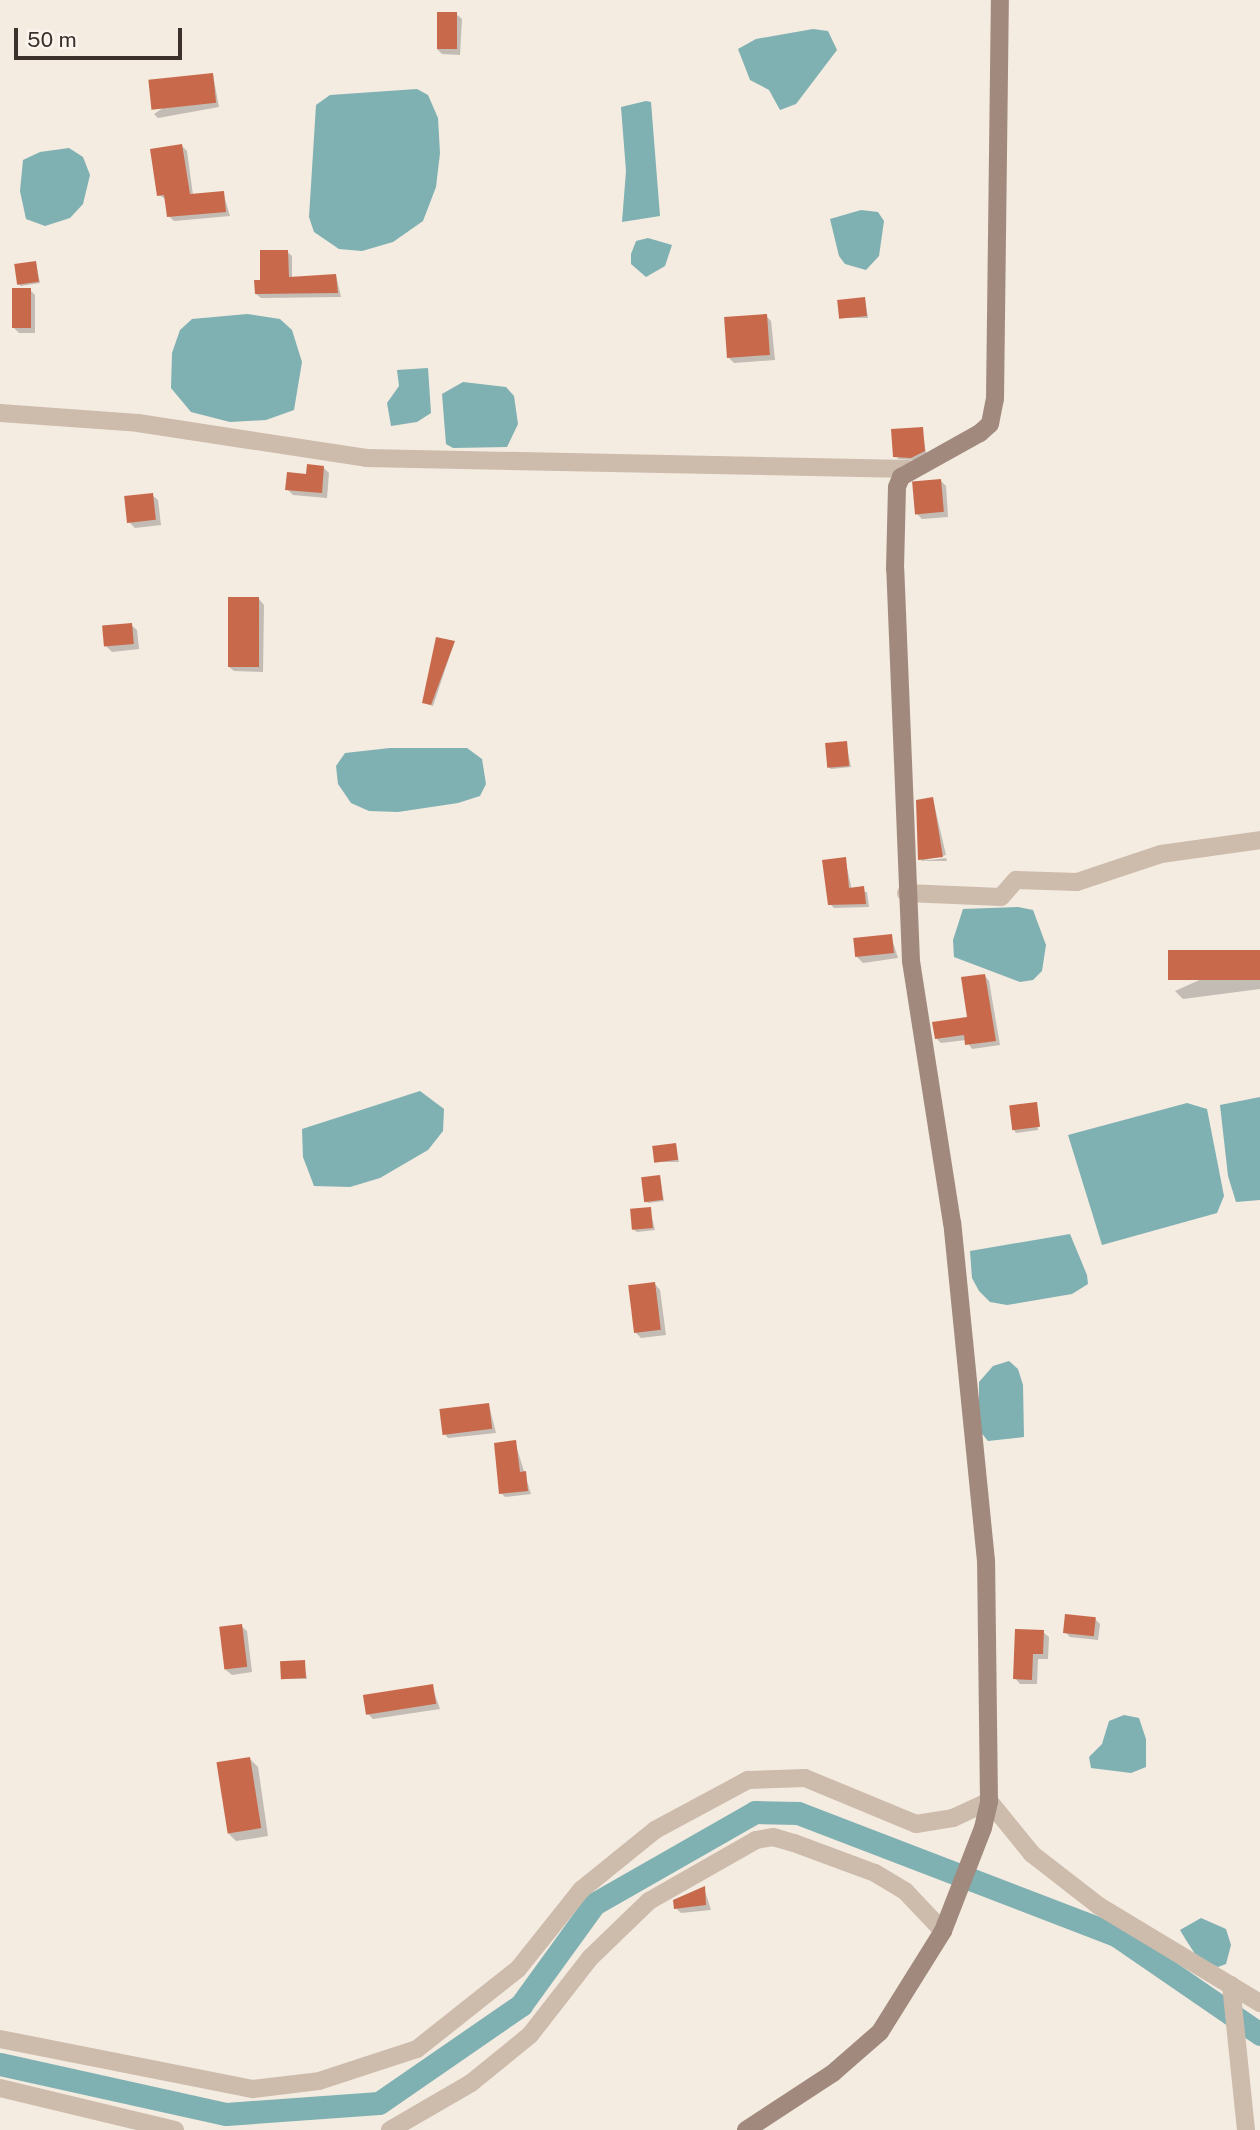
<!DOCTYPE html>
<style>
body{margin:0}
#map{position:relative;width:1260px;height:2130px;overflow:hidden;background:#f4ebe1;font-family:"Public Sans",sans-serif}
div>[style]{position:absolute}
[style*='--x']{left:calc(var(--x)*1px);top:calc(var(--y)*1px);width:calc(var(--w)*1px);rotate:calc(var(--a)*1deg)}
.water>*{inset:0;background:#7fb0b2}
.shadow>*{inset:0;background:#0003}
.canal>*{height:23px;margin:-11.5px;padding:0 11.5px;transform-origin:11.5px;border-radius:11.5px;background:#7fb0b2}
.building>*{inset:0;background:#c8694b;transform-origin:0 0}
.minor>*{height:18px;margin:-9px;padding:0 9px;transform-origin:9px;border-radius:9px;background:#cdbbac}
.secondary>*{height:18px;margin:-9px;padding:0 9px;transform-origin:9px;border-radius:9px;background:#a18a7d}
span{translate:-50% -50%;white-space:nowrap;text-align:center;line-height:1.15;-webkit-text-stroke:6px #fbf5ee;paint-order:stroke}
.scale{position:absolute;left:14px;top:28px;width:168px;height:32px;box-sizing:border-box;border:4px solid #3b302b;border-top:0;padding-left:9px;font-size:21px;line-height:24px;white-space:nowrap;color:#3b302b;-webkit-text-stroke:5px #fbf5ee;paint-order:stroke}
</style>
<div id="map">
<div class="water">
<div style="clip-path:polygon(813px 29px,828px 31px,837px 50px,796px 104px,780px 110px,769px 90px,750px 80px,738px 49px,756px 39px)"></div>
<div style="clip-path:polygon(417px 89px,428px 95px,438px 118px,440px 153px,436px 187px,423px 221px,393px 242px,362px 251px,339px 249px,314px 232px,309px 217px,316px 105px,330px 95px)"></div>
<div style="clip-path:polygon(646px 101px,651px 102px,660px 216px,622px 222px,626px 171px,621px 107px)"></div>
<div style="clip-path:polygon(69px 148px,83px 157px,90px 175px,83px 204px,70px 218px,45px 226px,26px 219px,20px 191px,23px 160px,40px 152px)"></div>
<div style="clip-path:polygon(861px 210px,878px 212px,884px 221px,879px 256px,866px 270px,845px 264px,839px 256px,830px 219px)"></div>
<div style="clip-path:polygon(648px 238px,672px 245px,665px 266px,646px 277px,631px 264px,631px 254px,636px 241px)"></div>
<div style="clip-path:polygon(247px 314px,280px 319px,292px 330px,302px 362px,294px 410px,266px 420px,230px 422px,191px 412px,171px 388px,172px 353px,180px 330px,192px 319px)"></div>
<div style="clip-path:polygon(428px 368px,431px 413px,417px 422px,391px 426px,387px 403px,399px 386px,397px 370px)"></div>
<div style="clip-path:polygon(463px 382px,506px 387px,514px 396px,518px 424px,507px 447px,453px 448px,446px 444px,442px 394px)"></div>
<div style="clip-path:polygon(390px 748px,467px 748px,482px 759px,486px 784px,480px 796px,458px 803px,398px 812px,369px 811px,351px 803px,338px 784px,336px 766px,345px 753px)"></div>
<div style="clip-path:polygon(1018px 907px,1033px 910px,1046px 945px,1042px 971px,1033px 980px,1020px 982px,954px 957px,953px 940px,963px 909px)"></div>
<div style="clip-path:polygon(420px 1091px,444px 1109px,443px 1131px,428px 1150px,380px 1178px,350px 1187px,314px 1186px,303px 1157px,302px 1129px)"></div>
<div style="clip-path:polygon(1260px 1097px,1260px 1200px,1236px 1202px,1228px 1176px,1220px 1105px)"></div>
<div style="clip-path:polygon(1187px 1103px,1207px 1109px,1224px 1196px,1217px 1213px,1102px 1245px,1068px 1135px)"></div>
<div style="clip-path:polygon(1070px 1234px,1087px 1275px,1088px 1284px,1072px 1294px,1007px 1305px,990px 1302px,979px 1291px,972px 1278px,970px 1251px)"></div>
<div style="clip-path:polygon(1009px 1361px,1018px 1369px,1023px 1385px,1024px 1437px,988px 1441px,979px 1430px,979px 1382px,993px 1366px)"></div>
<div style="clip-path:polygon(1124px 1715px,1139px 1718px,1146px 1739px,1146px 1767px,1131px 1773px,1091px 1768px,1089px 1757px,1102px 1744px,1109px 1721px)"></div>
<div style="clip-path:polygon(1201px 1918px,1226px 1929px,1231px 1945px,1226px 1964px,1218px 1967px,1197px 1957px,1186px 1940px,1180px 1930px)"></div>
</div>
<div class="shadow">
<div style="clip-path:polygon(456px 14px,462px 19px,460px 55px,442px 54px,437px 49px)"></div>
<div style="clip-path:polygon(213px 75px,219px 107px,158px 118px,154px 114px)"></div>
<div style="clip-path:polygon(182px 146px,187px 151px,193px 195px,223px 192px,230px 216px,174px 221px,169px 216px,167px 200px,159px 195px)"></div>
<div style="clip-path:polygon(287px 252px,292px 256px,292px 279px,336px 275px,341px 297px,261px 298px,256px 294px,262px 281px)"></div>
<div style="clip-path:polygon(36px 263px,40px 283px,21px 286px,18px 284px)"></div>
<div style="clip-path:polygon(30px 290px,35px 295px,35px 333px,19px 333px,14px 328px)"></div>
<div style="clip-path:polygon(865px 299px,868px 318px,840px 318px)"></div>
<div style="clip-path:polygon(766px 316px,771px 321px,775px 360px,734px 363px,729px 358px)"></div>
<div style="clip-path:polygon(922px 429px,926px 453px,914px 460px,897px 459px)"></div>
<div style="clip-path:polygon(324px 468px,329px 473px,327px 498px,293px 495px,287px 489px)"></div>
<div style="clip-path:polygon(940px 480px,946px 486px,948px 517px,922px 519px,916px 513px)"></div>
<div style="clip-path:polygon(152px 495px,158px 500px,161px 525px,135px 528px,130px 523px)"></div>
<div style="clip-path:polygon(259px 599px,264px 605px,263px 672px,234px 671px,228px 666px)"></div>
<div style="clip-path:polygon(131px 625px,137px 630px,139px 649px,112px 652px,106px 646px)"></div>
<div style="clip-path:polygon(454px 643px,433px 706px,427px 704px,424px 702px)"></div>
<div style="clip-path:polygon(846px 743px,851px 767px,831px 769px,829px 767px)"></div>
<div style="clip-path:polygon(933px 799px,946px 855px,922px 861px,920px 859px)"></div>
<div style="clip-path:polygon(946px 858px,947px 861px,922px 861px)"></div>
<div style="clip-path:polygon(845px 859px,852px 890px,867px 892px,869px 907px,834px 908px,830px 904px)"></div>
<div style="clip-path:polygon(891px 936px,898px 958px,863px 963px,857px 957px)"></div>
<div style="clip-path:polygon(1260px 953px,1260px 989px,1183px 999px,1175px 991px)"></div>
<div style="clip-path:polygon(985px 976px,989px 981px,1000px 1045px,972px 1049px,966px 1040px,941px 1043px,936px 1038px,969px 1019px)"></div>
<div style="clip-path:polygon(1035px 1104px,1038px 1130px,1016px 1133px,1014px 1130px)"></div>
<div style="clip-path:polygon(676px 1145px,679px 1162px,655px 1162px)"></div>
<div style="clip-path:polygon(660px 1177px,664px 1201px,648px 1203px,646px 1201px)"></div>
<div style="clip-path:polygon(650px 1209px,655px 1230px,637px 1232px,634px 1230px)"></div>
<div style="clip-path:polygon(655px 1284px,660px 1290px,666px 1335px,641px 1338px,636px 1333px)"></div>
<div style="clip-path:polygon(489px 1405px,496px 1433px,448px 1438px,444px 1433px)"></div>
<div style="clip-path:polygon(515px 1442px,531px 1494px,505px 1497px,501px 1493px)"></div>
<div style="clip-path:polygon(1095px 1619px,1100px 1624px,1098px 1640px,1070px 1637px,1065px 1632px)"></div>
<div style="clip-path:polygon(241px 1626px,247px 1631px,252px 1672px,232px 1675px,226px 1670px)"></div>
<div style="clip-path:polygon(1043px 1632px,1049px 1637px,1048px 1659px,1038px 1659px,1037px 1684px,1020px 1684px,1015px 1678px)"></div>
<div style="clip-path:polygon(304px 1662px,307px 1679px,282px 1679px)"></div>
<div style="clip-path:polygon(432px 1686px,440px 1709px,373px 1719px,367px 1713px)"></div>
<div style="clip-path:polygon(250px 1759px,258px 1767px,268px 1836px,236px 1841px,228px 1833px)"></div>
<div style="clip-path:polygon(704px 1888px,711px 1910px,681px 1913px,676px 1908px)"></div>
</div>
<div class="canal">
<div style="--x:0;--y:2064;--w:231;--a:12.5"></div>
<div style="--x:226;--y:2114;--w:153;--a:-4.1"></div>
<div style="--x:379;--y:2103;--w:173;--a:-34.6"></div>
<div style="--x:521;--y:2005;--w:125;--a:-54.1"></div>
<div style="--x:594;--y:1904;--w:185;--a:-29.7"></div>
<div style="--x:755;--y:1812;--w:43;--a:1.3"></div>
<div style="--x:798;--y:1813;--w:341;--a:21"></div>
<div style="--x:1116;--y:1935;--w:175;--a:34.5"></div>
</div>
<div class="building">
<div style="left:437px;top:12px;width:20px;height:37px"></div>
<div style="left:213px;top:73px;width:30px;height:65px;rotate:84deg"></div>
<div style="clip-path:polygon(182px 144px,190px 194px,224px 191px,226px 212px,167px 217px,164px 195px,157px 196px,150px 149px)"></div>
<div style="clip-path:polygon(260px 250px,288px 250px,289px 277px,336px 274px,338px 293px,255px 294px,254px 280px,260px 280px)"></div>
<div style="left:36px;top:261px;width:21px;height:22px;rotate:82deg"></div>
<div style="left:31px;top:288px;width:40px;height:19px;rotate:90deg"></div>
<div style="left:865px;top:297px;width:19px;height:28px;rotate:84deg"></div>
<div style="left:767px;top:314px;width:41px;height:43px;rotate:86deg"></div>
<div style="clip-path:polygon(923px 427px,925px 451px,911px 458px,893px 457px,891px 429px)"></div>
<div style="clip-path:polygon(307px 464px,324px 466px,322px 493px,285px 490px,287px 472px,306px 474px)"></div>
<div style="left:941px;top:479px;width:33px;height:29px;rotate:85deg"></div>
<div style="left:153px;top:493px;width:27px;height:29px;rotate:84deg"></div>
<div style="left:228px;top:597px;width:31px;height:70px"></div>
<div style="left:132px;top:623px;width:21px;height:30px;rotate:85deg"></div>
<div style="clip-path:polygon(436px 637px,455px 641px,431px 705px,422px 703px)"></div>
<div style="left:847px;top:741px;width:25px;height:22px;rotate:85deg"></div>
<div style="clip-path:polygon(933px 797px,943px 857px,918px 860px,916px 800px)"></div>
<div style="clip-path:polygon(846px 857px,849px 888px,864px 886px,866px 904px,828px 905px,822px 860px)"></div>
<div style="left:892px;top:934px;width:19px;height:39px;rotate:84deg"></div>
<div style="left:1260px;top:950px;width:30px;height:92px;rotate:90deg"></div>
<div style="clip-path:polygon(985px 974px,996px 1041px,965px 1045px,964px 1035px,935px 1039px,932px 1022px,967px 1017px,961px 977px)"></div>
<div style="left:1037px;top:1102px;width:25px;height:28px;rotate:83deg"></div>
<div style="left:676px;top:1143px;width:17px;height:24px;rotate:83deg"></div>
<div style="left:660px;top:1175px;width:25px;height:19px;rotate:83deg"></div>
<div style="left:651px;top:1207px;width:21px;height:21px;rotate:85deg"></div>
<div style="left:655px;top:1282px;width:48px;height:27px;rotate:83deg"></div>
<div style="left:489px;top:1403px;width:26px;height:50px;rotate:83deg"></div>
<div style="clip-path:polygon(516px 1440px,520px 1472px,526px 1471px,528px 1491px,499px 1494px,494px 1443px)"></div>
<div style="left:1065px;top:1614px;width:31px;height:19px;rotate:6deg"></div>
<div style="left:242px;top:1624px;width:43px;height:23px;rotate:83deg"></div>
<div style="clip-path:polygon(1015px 1629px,1044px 1630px,1043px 1654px,1033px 1654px,1032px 1680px,1013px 1679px)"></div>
<div style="left:305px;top:1660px;width:18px;height:25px;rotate:87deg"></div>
<div style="left:433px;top:1684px;width:20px;height:71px;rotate:81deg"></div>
<div style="left:250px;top:1757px;width:72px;height:34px;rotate:81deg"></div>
<div style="clip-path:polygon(705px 1886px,706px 1905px,674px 1909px,673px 1900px)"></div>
</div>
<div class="minor">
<div style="--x:0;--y:413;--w:138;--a:4.1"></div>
<div style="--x:138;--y:423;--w:231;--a:8.7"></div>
<div style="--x:366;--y:458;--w:543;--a:1.16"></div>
<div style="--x:906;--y:893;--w:95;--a:2.4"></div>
<div style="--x:1001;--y:897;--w:23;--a:-49"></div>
<div style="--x:1016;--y:880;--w:61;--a:1.9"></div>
<div style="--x:1077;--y:882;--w:89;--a:-18.4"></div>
<div style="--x:1161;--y:854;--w:100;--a:-8"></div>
<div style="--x:1231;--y:1985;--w:146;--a:84.1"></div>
<div style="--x:0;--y:2039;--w:258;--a:11.2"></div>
<div style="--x:253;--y:2089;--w:66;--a:-6.9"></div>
<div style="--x:319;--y:2081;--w:103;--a:-18.1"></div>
<div style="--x:417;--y:2049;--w:129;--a:-38.4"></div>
<div style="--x:518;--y:1969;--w:101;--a:-51.4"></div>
<div style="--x:581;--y:1890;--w:95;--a:-39"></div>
<div style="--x:655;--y:1830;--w:106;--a:-28.3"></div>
<div style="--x:748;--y:1780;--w:57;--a:-2"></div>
<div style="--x:805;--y:1778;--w:120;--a:22.5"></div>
<div style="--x:916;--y:1824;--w:37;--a:-9"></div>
<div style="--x:953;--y:1818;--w:40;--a:-25"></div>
<div style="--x:989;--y:1801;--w:68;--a:50.9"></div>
<div style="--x:1032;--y:1854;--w:85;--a:37.8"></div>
<div style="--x:1099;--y:1906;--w:188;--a:31.1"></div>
<div style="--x:0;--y:2088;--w:180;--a:13.5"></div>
<div style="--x:390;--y:2130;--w:94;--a:-30.1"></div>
<div style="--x:471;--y:2083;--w:76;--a:-39.1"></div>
<div style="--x:530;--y:2035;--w:98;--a:-52.1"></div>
<div style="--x:590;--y:1958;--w:82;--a:-44"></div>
<div style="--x:649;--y:1901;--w:123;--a:-29.7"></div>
<div style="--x:756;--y:1840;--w:17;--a:-10"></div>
<div style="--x:773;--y:1837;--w:22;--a:16"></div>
<div style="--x:794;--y:1843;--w:86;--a:20.3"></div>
<div style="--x:875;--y:1873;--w:35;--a:31"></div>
<div style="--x:905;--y:1891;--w:55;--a:46.5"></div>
</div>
<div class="secondary">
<div style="--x:746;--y:2130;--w:104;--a:-33.2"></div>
<div style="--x:833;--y:2073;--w:62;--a:-41.1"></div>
<div style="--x:880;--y:2032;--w:119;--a:-58"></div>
<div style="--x:943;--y:1931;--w:110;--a:-68.8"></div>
<div style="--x:983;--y:1828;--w:28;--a:-77"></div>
<div style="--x:989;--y:1801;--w:240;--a:-90.7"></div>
<div style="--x:986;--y:1561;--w:340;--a:-95.7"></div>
<div style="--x:952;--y:1223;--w:265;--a:-98.9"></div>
<div style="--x:911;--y:961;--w:392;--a:-92.3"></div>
<div style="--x:895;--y:569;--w:82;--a:-88.6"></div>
<div style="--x:897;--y:487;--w:11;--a:-68"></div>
<div style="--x:901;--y:477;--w:90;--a:-29.1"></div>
<div style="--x:980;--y:433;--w:13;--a:-42"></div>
<div style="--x:990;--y:424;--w:25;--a:-79"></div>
<div style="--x:995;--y:399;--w:399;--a:-89.3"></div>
</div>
<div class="scale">50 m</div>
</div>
